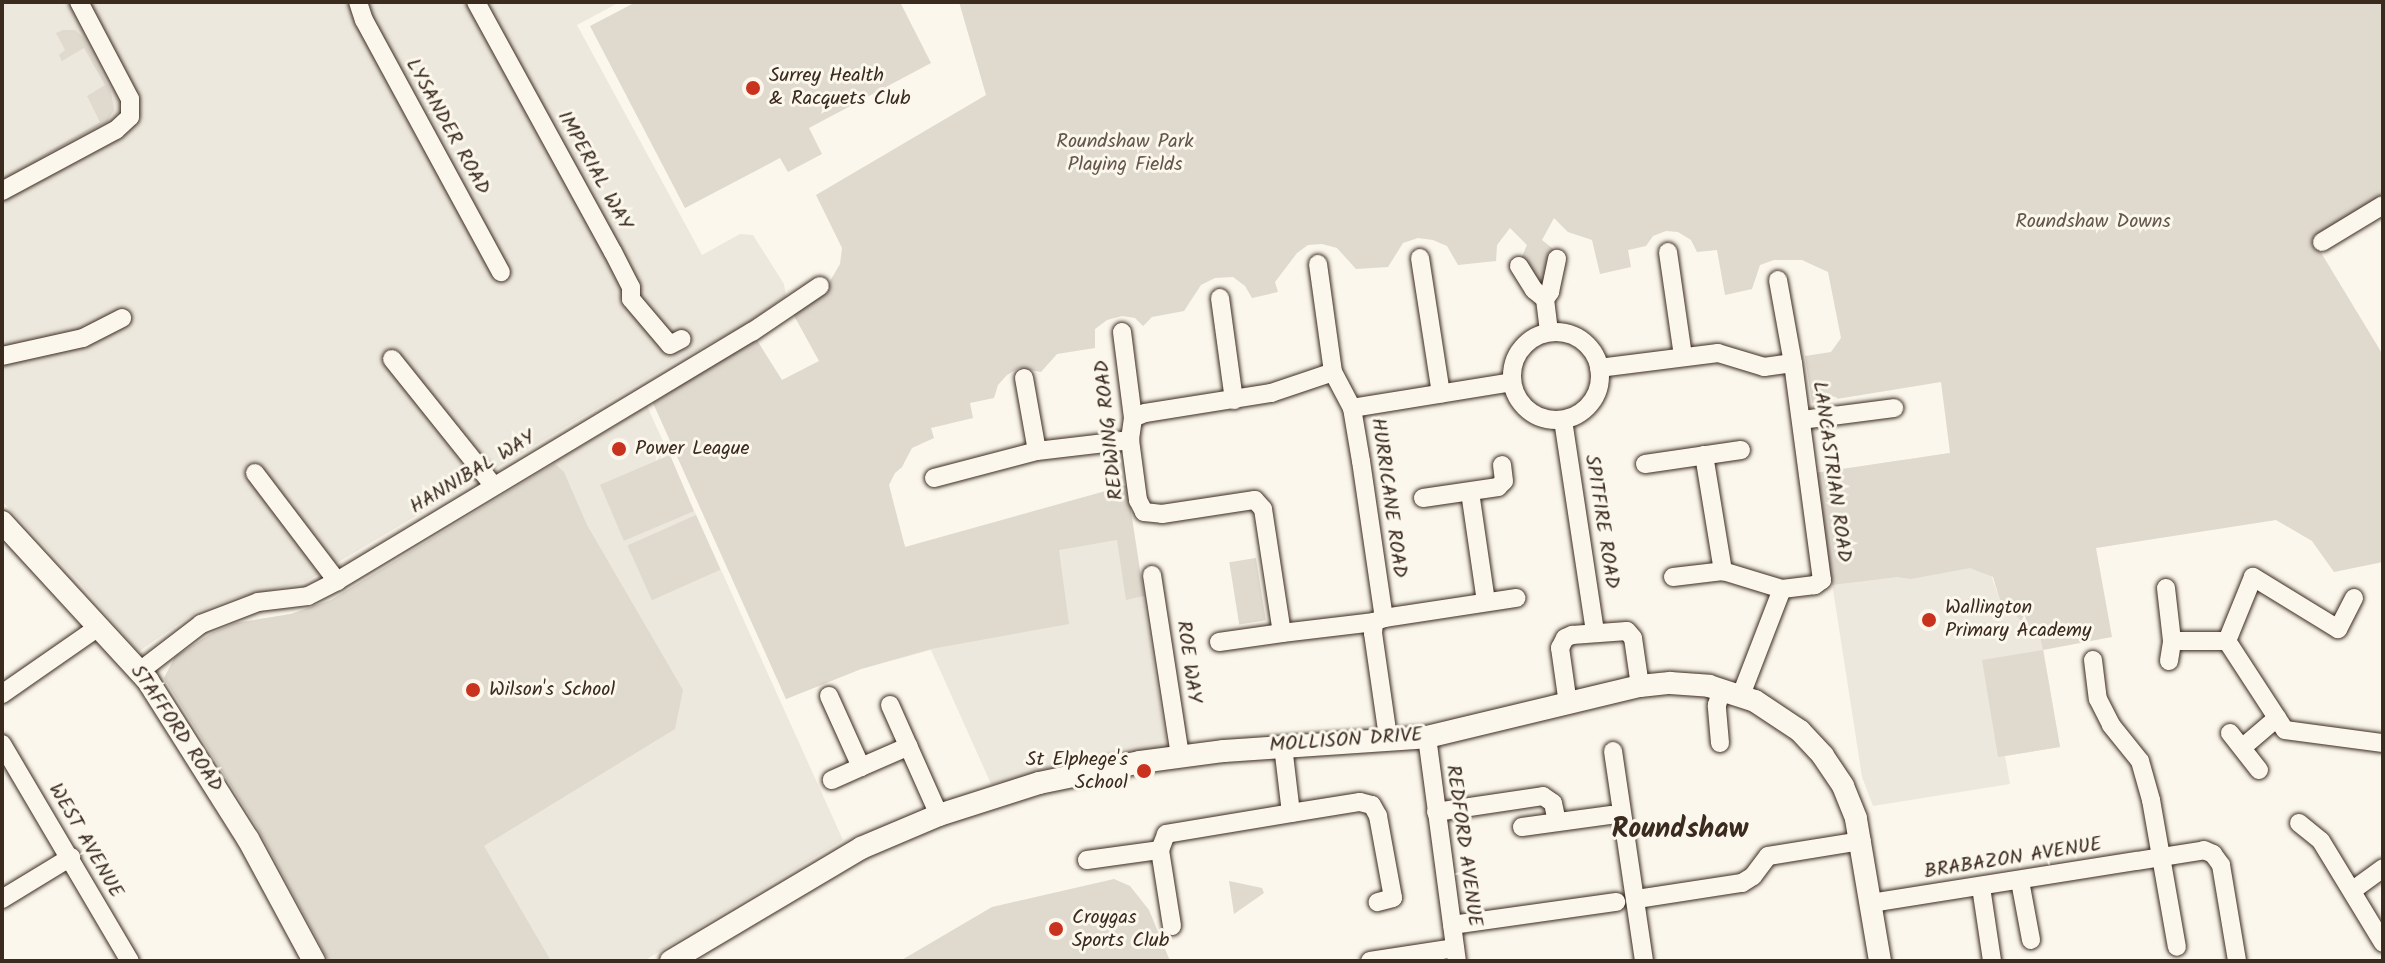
<!DOCTYPE html>
<style>
body{margin:0}
#map{position:relative;width:2385px;height:963px;overflow:hidden;background:#fbf7ec;font-family:Kalam,sans-serif}
div>[style]{position:absolute}
[style*='--x']{left:calc(var(--x)*1px);top:calc(var(--y)*1px);width:calc(var(--w)*1px);rotate:calc(var(--a)*1deg)}
.built>*{inset:0;background:#ede8dd}
.green>*{inset:0;background:#dfd9ce;transform-origin:0 0}
.roads{filter:drop-shadow(0 0 2px #3b2a1e) drop-shadow(0 0 2px #3b2a1e)}
.minor>*{height:18px;margin:-9px;padding:0 9px;transform-origin:9px;border-radius:9px;background:#fbf7ec}
.minor>.ring{margin:-9px;padding:0;box-sizing:content-box;background:none;border:18px solid #fbf7ec;border-radius:50%}
.major>*{height:22px;margin:-11px;padding:0 11px;transform-origin:11px;border-radius:11px;background:#fbf7ec}
.dots>*{width:22px;height:22px;translate:-50% -50%;box-sizing:border-box;border:4px solid #fbf7ec;border-radius:50%}
span{translate:-50% -50%;white-space:nowrap;text-align:center;line-height:1.15;-webkit-text-stroke:6px #fbf7ec;paint-order:stroke}
.poi-label{font-size:20px;color:#3b2a1e}
.left{translate:0 -50%;text-align:left}
.right{translate:-100% -50%;text-align:right}
.street-label{font-size:20px;color:#3b2a1e}
.park-label{font-size:20px;color:#64564a}
.district-label{font-size:28px;color:#3b2a1e;font-weight:700}
.frame{position:absolute;inset:0;border:4px solid #3b2a1e;pointer-events:none}
</style>
<div id="map">
<div class="built">
<div style="clip-path:polygon(2px 2px,620px 2px,577px 25px,702px 255px,740px 234px,753px 235px,784px 284px,786px 296px,742px 327px,678px 360px,305px 582px,235px 598px,196px 612px,138px 652px,81px 584px,2px 501px)"></div>
<div style="clip-path:polygon(647px 406px,843px 840px,644px 961px,329px 961px,260px 832px,164px 678px,175px 657px,212px 633px,236px 623px,291px 614px,331px 600px)"></div>
<div style="clip-path:polygon(1950px 453px,2001px 604px,2041px 636px,2060px 747px,2005px 756px,2010px 784px,1873px 806px,1862px 777px,1815px 473px)"></div>
<div style="clip-path:polygon(1126px 486px,1167px 749px,991px 784px,931px 650px,861px 669px,786px 699px,736px 585px,901px 535px,906px 548px)"></div>
</div>
<div class="green">
<div style="clip-path:polygon(636px 2px,900px 2px,931px 63px,809px 128px,822px 154px,788px 172px,780px 158px,685px 208px,590px 26px)"></div>
<div style="clip-path:polygon(959px 2px,2383px 2px,2383px 195px,2314px 241px,2383px 355px,2383px 562px,2334px 572px,2312px 541px,2276px 520px,2096px 548px,2112px 637px,2043px 650px,2060px 747px,1998px 757px,1982px 660px,2043px 650px,2040px 636px,2001px 604px,1993px 577px,1970px 568px,1911px 579px,1897px 577px,1832px 585px,1815px 473px,1950px 453px,1941px 382px,1812px 403px,1805px 356px,1831px 352px,1841px 338px,1828px 272px,1802px 260px,1774px 260px,1760px 265px,1752px 289px,1725px 295px,1717px 250px,1697px 252px,1691px 240px,1678px 232px,1666px 231px,1653px 236px,1646px 246px,1628px 250px,1631px 267px,1600px 274px,1592px 240px,1568px 232px,1554px 218px,1542px 240px,1557px 252px,1541px 288px,1520px 261px,1527px 245px,1510px 228px,1497px 245px,1496px 261px,1458px 265px,1447px 246px,1433px 240px,1418px 238px,1403px 243px,1388px 267px,1356px 269px,1337px 248px,1322px 244px,1308px 245px,1297px 253px,1275px 282px,1278px 292px,1252px 298px,1245px 286px,1233px 277px,1215px 278px,1201px 285px,1184px 311px,1152px 317px,1143px 326px,1135px 318px,1122px 316px,1107px 320px,1095px 329px,1095px 348px,1057px 354px,1041px 372px,1019px 368px,1007px 375px,998px 385px,994px 398px,970px 403px,973px 418px,931px 428px,934px 438px,912px 448px,902px 467px,895px 473px,889px 485px,905px 547px,1127px 485px,1144px 596px,1126px 600px,1117px 540px,1059px 550px,1069px 624px,931px 649px,861px 669px,786px 699px,653px 403px,755px 337px,782px 380px,819px 361px,792px 312px,826px 288px,840px 264px,842px 248px,816px 195px,986px 95px)"></div>
<div style="clip-path:polygon(63px 30px,75px 30px,84px 38px,111px 91px,114px 110px,107px 122px,2px 178px,100px 122px,87px 96px,105px 85px,84px 48px,62px 61px,59px 55px,65px 50px,56px 33px)"></div>
<div style="left:670px;top:455px;width:61px;height:76px;rotate:67deg"></div>
<div style="clip-path:polygon(555px 464px,564px 472px,587px 525px,683px 690px,675px 729px,484px 846px,551px 961px,329px 961px,260px 832px,164px 678px,175px 657px,212px 633px,236px 623px,291px 614px,331px 600px)"></div>
<div style="left:696px;top:515px;width:60px;height:75px;rotate:66deg"></div>
<div style="left:1256px;top:558px;width:63px;height:27px;rotate:81deg"></div>
<div style="clip-path:polygon(1114px 879px,1130px 886px,1149px 910px,1170px 961px,900px 961px,992px 907px)"></div>
<div style="clip-path:polygon(1229px 881px,1262px 888px,1264px 893px,1234px 914px)"></div>
</div>
<div class="roads">
<div class="minor">
<div style="--x:358;--y:2;--w:19;--a:72"></div>
<div style="--x:364;--y:20;--w:287;--a:61.5"></div>
<div style="--x:476;--y:2;--w:285;--a:61.3"></div>
<div style="--x:613;--y:252;--w:39;--a:63"></div>
<div style="--x:631;--y:287;--w:12;--a:90"></div>
<div style="--x:631;--y:299;--w:60;--a:49.7"></div>
<div style="--x:670;--y:345;--w:13;--a:-27"></div>
<div style="--x:2;--y:191;--w:129;--a:-28.2"></div>
<div style="--x:116;--y:130;--w:19;--a:-43"></div>
<div style="--x:130;--y:117;--w:18;--a:-90"></div>
<div style="--x:130;--y:99;--w:110;--a:-117.7"></div>
<div style="--x:2322;--y:242;--w:71;--a:-31.2"></div>
<div style="--x:1668;--y:252;--w:105;--a:81.8"></div>
<div style="--x:1420;--y:258;--w:137;--a:81.2"></div>
<div style="--x:1318;--y:264;--w:109;--a:82.1"></div>
<div style="--x:1519;--y:266;--w:28;--a:58"></div>
<div style="--x:1534;--y:290;--w:14;--a:39"></div>
<div style="--x:1545;--y:299;--w:33;--a:83"></div>
<div style="--x:1778;--y:280;--w:84;--a:79.8"></div>
<div style="--x:1220;--y:298;--w:103;--a:82.2"></div>
<div style="--x:1545;--y:299;--w:9;--a:-54"></div>
<div style="--x:1550;--y:292;--w:34;--a:-78"></div>
<div class="ring" style="left:1512px;top:332px;width:70px;height:70px"></div>
<div style="--x:1122;--y:332;--w:87;--a:82.7"></div>
<div style="--x:1133;--y:418;--w:22;--a:98"></div>
<div style="--x:1130;--y:440;--w:61;--a:82.4"></div>
<div style="--x:1138;--y:500;--w:13;--a:63"></div>
<div style="--x:1144;--y:512;--w:18;--a:6"></div>
<div style="--x:1162;--y:514;--w:94;--a:-8.6"></div>
<div style="--x:1255;--y:500;--w:12;--a:48"></div>
<div style="--x:1263;--y:509;--w:125;--a:81.3"></div>
<div style="--x:1282;--y:633;--w:93;--a:-6.8"></div>
<div style="--x:2;--y:356;--w:83;--a:-12.5"></div>
<div style="--x:83;--y:338;--w:44;--a:-27.1"></div>
<div style="--x:392;--y:359;--w:161;--a:51.3"></div>
<div style="--x:1599;--y:368;--w:120;--a:-7.2"></div>
<div style="--x:1718;--y:353;--w:48;--a:16.9"></div>
<div style="--x:1764;--y:367;--w:29;--a:-8"></div>
<div style="--x:1793;--y:363;--w:219;--a:82.4"></div>
<div style="--x:1822;--y:580;--w:9;--a:144"></div>
<div style="--x:1815;--y:585;--w:33;--a:173"></div>
<div style="--x:1782;--y:589;--w:114;--a:111.1"></div>
<div style="--x:1024;--y:378;--w:74;--a:79.9"></div>
<div style="--x:1352;--y:408;--w:162;--a:-9.2"></div>
<div style="--x:1133;--y:418;--w:13;--a:-23"></div>
<div style="--x:1145;--y:413;--w:128;--a:-9"></div>
<div style="--x:1271;--y:393;--w:65;--a:-18.7"></div>
<div style="--x:1333;--y:372;--w:41;--a:62.2"></div>
<div style="--x:1352;--y:408;--w:54;--a:80.4"></div>
<div style="--x:1361;--y:461;--w:159;--a:81.7"></div>
<div style="--x:1384;--y:618;--w:11;--a:158"></div>
<div style="--x:1374;--y:622;--w:11;--a:95"></div>
<div style="--x:1373;--y:633;--w:105;--a:81.8"></div>
<div style="--x:1563;--y:420;--w:214;--a:81.4"></div>
<div style="--x:1802;--y:420;--w:93;--a:-7.4"></div>
<div style="--x:1704;--y:455;--w:118;--a:80.7"></div>
<div style="--x:1645;--y:464;--w:97;--a:-8.3"></div>
<div style="--x:255;--y:473;--w:136;--a:52.8"></div>
<div style="--x:934;--y:478;--w:106;--a:-14.7"></div>
<div style="--x:1037;--y:451;--w:94;--a:-6.7"></div>
<div style="--x:1470;--y:492;--w:111;--a:81.7"></div>
<div style="--x:1423;--y:498;--w:76;--a:-8.3"></div>
<div style="--x:1498;--y:487;--w:8;--a:-45"></div>
<div style="--x:1504;--y:481;--w:16;--a:-97"></div>
<div style="--x:1152;--y:575;--w:183;--a:81.2"></div>
<div style="--x:1673;--y:577;--w:50;--a:-6.8"></div>
<div style="--x:1723;--y:571;--w:62;--a:17"></div>
<div style="--x:2166;--y:588;--w:53;--a:83.5"></div>
<div style="--x:2172;--y:641;--w:55;--a:0"></div>
<div style="--x:2354;--y:598;--w:35;--a:117"></div>
<div style="--x:2338;--y:629;--w:100;--a:-148.5"></div>
<div style="--x:2253;--y:577;--w:69;--a:112.1"></div>
<div style="--x:2227;--y:641;--w:106;--a:56.9"></div>
<div style="--x:2285;--y:730;--w:99;--a:7.6"></div>
<div style="--x:1384;--y:618;--w:134;--a:-8.6"></div>
<div style="--x:1219;--y:642;--w:64;--a:-8.1"></div>
<div style="--x:2093;--y:660;--w:39;--a:83"></div>
<div style="--x:2098;--y:699;--w:29;--a:63"></div>
<div style="--x:2111;--y:725;--w:46;--a:51.1"></div>
<div style="--x:2140;--y:761;--w:41;--a:74.2"></div>
<div style="--x:2151;--y:800;--w:149;--a:80"></div>
<div style="--x:2169;--y:661;--w:20;--a:-81"></div>
<div style="--x:140;--y:671;--w:77;--a:-37.6"></div>
<div style="--x:201;--y:624;--w:61;--a:-21.1"></div>
<div style="--x:258;--y:602;--w:50;--a:-6.8"></div>
<div style="--x:308;--y:596;--w:33;--a:-27"></div>
<div style="--x:337;--y:581;--w:484;--a:-31"></div>
<div style="--x:752;--y:332;--w:82;--a:-34.1"></div>
<div style="--x:2;--y:694;--w:119;--a:-34.8"></div>
<div style="--x:829;--y:696;--w:78;--a:65.7"></div>
<div style="--x:861;--y:767;--w:32;--a:156"></div>
<div style="--x:1568;--y:704;--w:57;--a:-98.1"></div>
<div style="--x:1560;--y:648;--w:11;--a:-63"></div>
<div style="--x:1565;--y:638;--w:8;--a:-23"></div>
<div style="--x:1572;--y:635;--w:55;--a:-4.2"></div>
<div style="--x:1627;--y:631;--w:9;--a:49"></div>
<div style="--x:1633;--y:638;--w:49;--a:81.7"></div>
<div style="--x:890;--y:705;--w:120;--a:66"></div>
<div style="--x:2230;--y:733;--w:47;--a:51.9"></div>
<div style="--x:1427;--y:737;--w:226;--a:82.4"></div>
<div style="--x:1720;--y:743;--w:38;--a:-95"></div>
<div style="--x:1717;--y:705;--w:17;--a:-73"></div>
<div style="--x:2;--y:744;--w:252;--a:59.5"></div>
<div style="--x:1283;--y:746;--w:67;--a:83.2"></div>
<div style="--x:1291;--y:813;--w:70;--a:-9.1"></div>
<div style="--x:1360;--y:802;--w:12;--a:14"></div>
<div style="--x:1372;--y:805;--w:13;--a:61"></div>
<div style="--x:1378;--y:816;--w:83;--a:79.6"></div>
<div style="--x:1393;--y:898;--w:16;--a:165"></div>
<div style="--x:2243;--y:747;--w:45;--a:-40.5"></div>
<div style="--x:1613;--y:751;--w:212;--a:81.6"></div>
<div style="--x:861;--y:767;--w:52;--a:-23.6"></div>
<div style="--x:1436;--y:812;--w:108;--a:-8.5"></div>
<div style="--x:1543;--y:796;--w:12;--a:35"></div>
<div style="--x:1553;--y:803;--w:19;--a:78"></div>
<div style="--x:2299;--y:823;--w:28;--a:39"></div>
<div style="--x:2321;--y:841;--w:119;--a:58.7"></div>
<div style="--x:1522;--y:827;--w:90;--a:-7.7"></div>
<div style="--x:1087;--y:860;--w:74;--a:-7.8"></div>
<div style="--x:2020;--y:881;--w:60;--a:79.4"></div>
<div style="--x:1981;--y:887;--w:75;--a:81.5"></div>
<div style="--x:2353;--y:890;--w:37;--a:-36"></div>
<div style="--x:2;--y:899;--w:81;--a:-31.3"></div>
<div style="--x:1637;--y:899;--w:106;--a:-8.7"></div>
<div style="--x:1742;--y:883;--w:13;--a:-32"></div>
<div style="--x:1753;--y:876;--w:25;--a:-53"></div>
<div style="--x:1768;--y:856;--w:95;--a:-9.1"></div>
<div style="--x:1871;--y:903;--w:337;--a:-9"></div>
<div style="--x:2204;--y:850;--w:10;--a:24"></div>
<div style="--x:2213;--y:854;--w:14;--a:54"></div>
<div style="--x:2221;--y:865;--w:97;--a:80.5"></div>
<div style="--x:1452;--y:925;--w:166;--a:-8"></div>
<div style="--x:1172;--y:926;--w:77;--a:-99"></div>
<div style="--x:1160;--y:850;--w:17;--a:-69"></div>
<div style="--x:1166;--y:834;--w:127;--a:-9.5"></div>
<div style="--x:1370;--y:961;--w:86;--a:-8.7"></div>
</div>
<div class="major">
<div style="--x:2;--y:522;--w:216;--a:47.4"></div>
<div style="--x:148;--y:681;--w:187;--a:57.7"></div>
<div style="--x:248;--y:839;--w:139;--a:61.6"></div>
<div style="--x:671;--y:961;--w:221;--a:-30.7"></div>
<div style="--x:861;--y:848;--w:85;--a:-22.9"></div>
<div style="--x:939;--y:815;--w:105;--a:-17.7"></div>
<div style="--x:1039;--y:783;--w:103;--a:-11.7"></div>
<div style="--x:1140;--y:762;--w:85;--a:-7.5"></div>
<div style="--x:1224;--y:751;--w:203;--a:-3.9"></div>
<div style="--x:1427;--y:737;--w:219;--a:-13.5"></div>
<div style="--x:1640;--y:686;--w:30;--a:-6"></div>
<div style="--x:1670;--y:683;--w:39;--a:4"></div>
<div style="--x:1709;--y:686;--w:48;--a:18.1"></div>
<div style="--x:1755;--y:701;--w:54;--a:33.7"></div>
<div style="--x:1800;--y:731;--w:34;--a:47"></div>
<div style="--x:1823;--y:756;--w:36;--a:56"></div>
<div style="--x:1843;--y:786;--w:35;--a:68"></div>
<div style="--x:1856;--y:819;--w:144;--a:80.4"></div>
</div>
</div>
<div class="dots">
<div style="left:753px;top:88px;background:#c8321e"></div>
<div style="left:619px;top:449px;background:#c8321e"></div>
<div style="left:1929px;top:620px;background:#c8321e"></div>
<div style="left:473px;top:690px;background:#c8321e"></div>
<div style="left:1144px;top:771px;background:#c8321e"></div>
<div style="left:1056px;top:929px;background:#c8321e"></div>
</div>
<div class="poi-label">
<span class="left" style="left:769px;top:88px">Surrey Health<br>&amp; Racquets Club</span>
<span class="left" style="left:635px;top:449px">Power League</span>
<span class="left" style="left:1945px;top:620px">Wallington<br>Primary Academy</span>
<span class="left" style="left:489px;top:690px">Wilson's School</span>
<span class="right" style="left:1128px;top:772px">St Elphege's<br>School</span>
<span class="left" style="left:1072px;top:930px">Croygas<br>Sports Club</span>
</div>
<div class="street-label">
<span style="left:447px;top:127px;rotate:61deg">LYSANDER ROAD</span>
<span style="left:594px;top:171px;rotate:61deg">IMPERIAL WAY</span>
<span style="left:1110px;top:430px;rotate:-96deg">REDWING ROAD</span>
<span style="left:1831px;top:472px;rotate:82deg">LANCASTRIAN ROAD</span>
<span style="left:473px;top:473px;rotate:-31deg">HANNIBAL WAY</span>
<span style="left:1388px;top:498px;rotate:82deg">HURRICANE ROAD</span>
<span style="left:1601px;top:522px;rotate:81deg">SPITFIRE ROAD</span>
<span style="left:1188px;top:662px;rotate:82deg">ROE WAY</span>
<span style="left:176px;top:729px;rotate:56deg">STAFFORD ROAD</span>
<span style="left:1346px;top:741px;rotate:-4deg">MOLLISON DRIVE</span>
<span style="left:85px;top:841px;rotate:60deg">WEST AVENUE</span>
<span style="left:1463px;top:846px;rotate:82deg">REDFORD AVENUE</span>
<span style="left:2013px;top:859px;rotate:-9deg">BRABAZON AVENUE</span>
</div>
<div class="park-label">
<span style="left:1125px;top:154px">Roundshaw Park<br>Playing Fields</span>
<span style="left:2093px;top:222px">Roundshaw Downs</span>
</div>
<div class="district-label">
<span style="left:1680px;top:830px">Roundshaw</span>
</div>
<div class="frame"></div>
</div>
